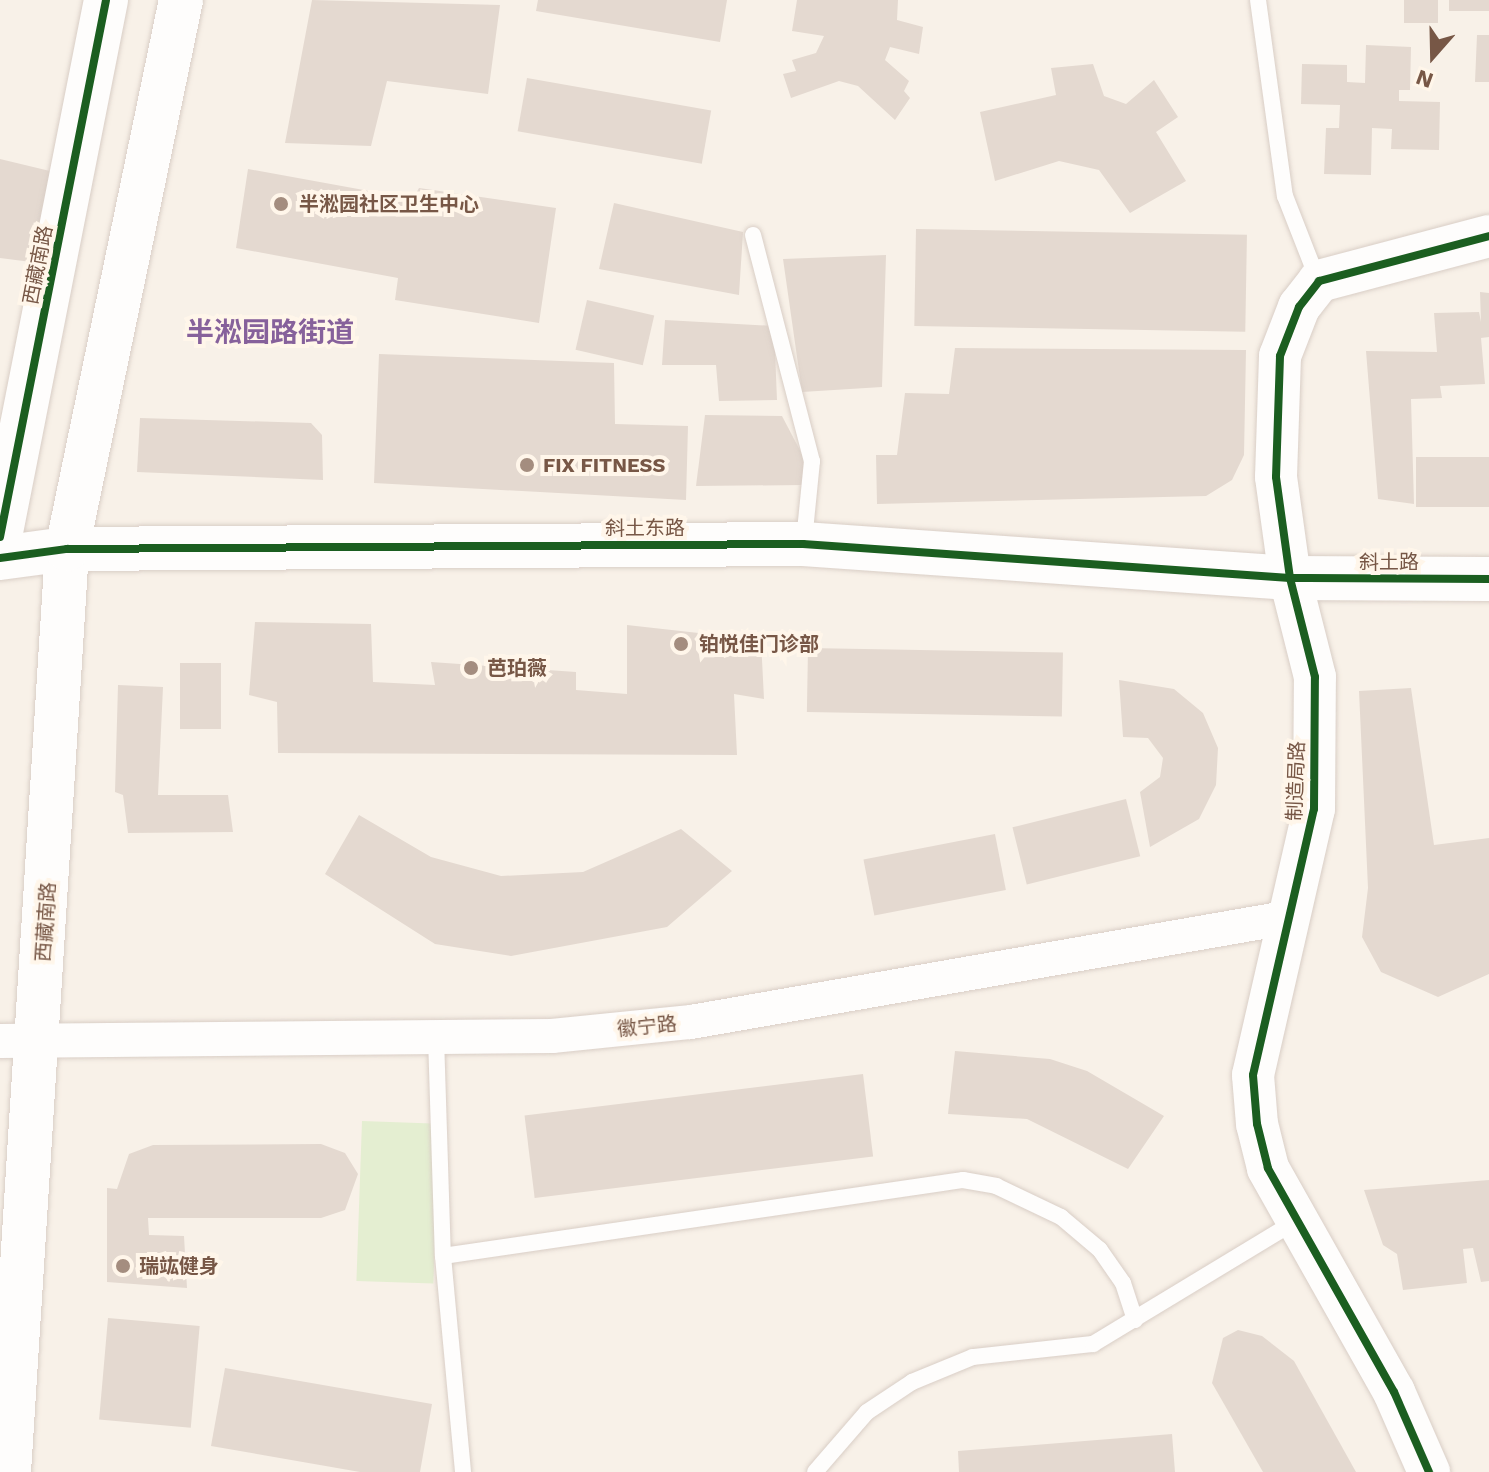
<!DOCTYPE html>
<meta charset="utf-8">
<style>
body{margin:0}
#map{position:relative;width:1489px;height:1472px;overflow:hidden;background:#f8f1e8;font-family:"Work Sans","Noto Sans SC",sans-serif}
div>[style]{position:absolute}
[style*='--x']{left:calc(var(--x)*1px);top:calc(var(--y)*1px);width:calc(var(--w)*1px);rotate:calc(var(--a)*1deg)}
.green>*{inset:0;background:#e4eed1;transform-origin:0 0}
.building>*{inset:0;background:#e4d9d0;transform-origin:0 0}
.roads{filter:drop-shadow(0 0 2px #d9cec6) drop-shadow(0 0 2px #d9cec6)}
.service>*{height:16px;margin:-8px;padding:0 8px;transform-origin:8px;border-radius:8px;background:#fefdfc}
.minor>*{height:34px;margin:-17px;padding:0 17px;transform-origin:17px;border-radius:17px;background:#fefdfc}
.tertiary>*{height:42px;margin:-21px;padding:0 21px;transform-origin:21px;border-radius:21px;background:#fefdfc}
.secondary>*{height:44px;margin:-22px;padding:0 22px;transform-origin:22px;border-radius:22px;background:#fefdfc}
.cycleway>*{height:8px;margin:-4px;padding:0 4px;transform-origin:4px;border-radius:4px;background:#1b5e20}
.dots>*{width:22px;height:22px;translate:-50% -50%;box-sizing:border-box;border:4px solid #fff6ea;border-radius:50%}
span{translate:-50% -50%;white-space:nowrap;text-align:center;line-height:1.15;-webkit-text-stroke:8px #fff6ea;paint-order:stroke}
.poi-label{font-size:20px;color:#775746;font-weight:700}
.left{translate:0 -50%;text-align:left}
.street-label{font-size:20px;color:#775746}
.district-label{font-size:28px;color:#86619b;font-weight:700}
.north{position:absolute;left:1393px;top:16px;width:80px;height:80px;-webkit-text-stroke:6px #fff6ea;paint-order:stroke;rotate:200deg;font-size:22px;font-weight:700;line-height:32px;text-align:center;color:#775746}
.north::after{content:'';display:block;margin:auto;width:28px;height:36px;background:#775746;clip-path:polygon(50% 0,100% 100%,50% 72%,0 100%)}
</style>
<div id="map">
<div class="green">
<div style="left:362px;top:1121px;width:77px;height:160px;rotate:2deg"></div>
</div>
<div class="building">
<div style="clip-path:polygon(312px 0,500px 5px,488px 94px,387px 81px,371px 146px,285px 143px)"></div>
<div style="clip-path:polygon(538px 0,727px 0,720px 42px,536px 11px)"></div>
<div style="clip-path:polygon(797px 0,898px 0,897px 20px,923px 27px,919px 54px,890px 47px,885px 60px,909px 81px,904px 91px,910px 98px,895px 120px,858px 86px,839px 81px,791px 98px,783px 74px,796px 71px,792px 60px,816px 53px,824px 36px,792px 31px)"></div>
<div style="left:1404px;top:0;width:34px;height:23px"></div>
<div style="left:1449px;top:0;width:40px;height:11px"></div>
<div style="clip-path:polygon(1477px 35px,1489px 35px,1489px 82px,1475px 82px)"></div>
<div style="clip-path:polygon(1366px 45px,1411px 47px,1410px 90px,1399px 90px,1399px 101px,1440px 102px,1439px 150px,1391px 149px,1392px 129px,1372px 128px,1371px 175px,1324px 174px,1326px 128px,1339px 128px,1340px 105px,1301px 104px,1302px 64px,1347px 65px,1347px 82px,1365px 83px)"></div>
<div style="clip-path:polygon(1093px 64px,1104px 96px,1126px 104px,1154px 80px,1178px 117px,1156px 132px,1186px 181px,1130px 213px,1099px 170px,1059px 161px,995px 181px,980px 112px,1056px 95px,1051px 68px)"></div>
<div style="left:527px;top:78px;width:187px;height:54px;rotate:10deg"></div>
<div style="clip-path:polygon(0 159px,54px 172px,39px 263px,0 258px)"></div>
<div style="clip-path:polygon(248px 169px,413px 199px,419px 188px,556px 208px,539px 323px,395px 300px,398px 278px,236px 248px)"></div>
<div style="clip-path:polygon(614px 203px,743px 232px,739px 295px,599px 269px)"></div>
<div style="left:916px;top:229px;width:331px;height:97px;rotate:1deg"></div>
<div style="clip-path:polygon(886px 255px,882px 387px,802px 392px,783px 259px)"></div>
<div style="clip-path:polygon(1480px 292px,1489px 293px,1489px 337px,1481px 338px,1485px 384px,1440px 386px,1442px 398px,1411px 399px,1414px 504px,1378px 499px,1366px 351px,1437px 352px,1434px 313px,1479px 312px,1481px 322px)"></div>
<div style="left:587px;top:300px;width:69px;height:51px;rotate:13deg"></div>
<div style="clip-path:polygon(665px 320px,774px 326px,777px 400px,719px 401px,716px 365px,662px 365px)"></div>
<div style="clip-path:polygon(955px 348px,1246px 350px,1244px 455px,1232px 480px,1206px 496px,877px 504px,876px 455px,897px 455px,905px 393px,949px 394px)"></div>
<div style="clip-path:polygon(379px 354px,614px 363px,615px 424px,688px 426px,686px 500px,374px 483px)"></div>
<div style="clip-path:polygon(705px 415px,782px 416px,804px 458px,803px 485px,696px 486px)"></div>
<div style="clip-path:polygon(140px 418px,311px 423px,322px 435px,323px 480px,137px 472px)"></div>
<div style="left:1416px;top:457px;width:73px;height:50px"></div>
<div style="clip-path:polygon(255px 622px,371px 624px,373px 682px,435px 685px,431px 662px,576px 672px,576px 690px,627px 694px,627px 625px,761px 640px,764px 699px,734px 694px,737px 755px,278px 753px,277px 702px,249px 695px)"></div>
<div style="left:808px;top:648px;width:255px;height:64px;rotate:1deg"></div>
<div style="left:180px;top:663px;width:41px;height:66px"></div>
<div style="clip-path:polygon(1119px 680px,1174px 689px,1203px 713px,1218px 748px,1216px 785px,1199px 819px,1150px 847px,1140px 792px,1160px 777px,1163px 758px,1148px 738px,1123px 737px)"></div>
<div style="clip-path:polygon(118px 685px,163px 687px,158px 795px,228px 795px,233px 832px,128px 833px,123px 795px,115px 792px)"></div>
<div style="clip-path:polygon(1411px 688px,1434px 845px,1489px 838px,1489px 974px,1438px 997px,1381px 972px,1362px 937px,1368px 888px,1359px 691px)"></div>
<div style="left:1126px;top:799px;width:59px;height:117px;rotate:76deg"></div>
<div style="clip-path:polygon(359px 815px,431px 857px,501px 876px,583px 872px,681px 829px,732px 871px,667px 927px,511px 956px,435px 944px,325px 874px)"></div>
<div style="left:995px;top:834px;width:57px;height:134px;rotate:79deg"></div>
<div style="clip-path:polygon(955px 1051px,1050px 1059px,1087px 1071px,1164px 1116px,1128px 1169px,1027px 1119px,948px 1114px)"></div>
<div style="left:863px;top:1074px;width:83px;height:341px;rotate:83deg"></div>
<div style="clip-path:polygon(321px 1144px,345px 1153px,358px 1174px,345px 1210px,321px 1218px,148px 1218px,149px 1235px,184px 1236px,187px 1288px,107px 1282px,107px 1188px,117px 1189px,129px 1154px,153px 1145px)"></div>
<div style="clip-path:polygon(1489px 1180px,1489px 1281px,1481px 1282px,1473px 1248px,1463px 1249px,1467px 1283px,1403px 1290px,1397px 1254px,1383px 1245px,1364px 1190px)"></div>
<div style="left:108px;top:1318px;width:92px;height:102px;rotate:5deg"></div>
<div style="clip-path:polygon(1238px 1330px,1262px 1336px,1294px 1361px,1356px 1472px,1263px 1472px,1212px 1383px,1223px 1338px)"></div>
<div style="clip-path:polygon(225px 1368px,432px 1404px,420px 1472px,360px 1472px,211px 1446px)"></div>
<div style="clip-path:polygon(1172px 1434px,1175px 1472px,959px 1472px,958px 1451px)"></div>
</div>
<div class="roads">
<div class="service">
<div style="--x:1258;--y:0;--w:198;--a:82.2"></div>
<div style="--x:1285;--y:196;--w:90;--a:68.6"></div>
<div style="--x:753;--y:235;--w:234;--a:75.4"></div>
<div style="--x:812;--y:461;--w:80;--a:95.7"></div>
<div style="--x:436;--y:1037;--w:219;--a:88.2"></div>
<div style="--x:443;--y:1256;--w:217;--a:84.7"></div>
<div style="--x:443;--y:1256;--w:526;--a:-8.32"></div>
<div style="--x:963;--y:1180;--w:34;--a:10"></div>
<div style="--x:996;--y:1186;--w:72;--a:25.5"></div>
<div style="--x:1061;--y:1217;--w:51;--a:40.2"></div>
<div style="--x:1100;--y:1250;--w:40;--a:55.1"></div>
<div style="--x:1123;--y:1283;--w:39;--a:72"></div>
<div style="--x:815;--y:1472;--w:79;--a:-49.1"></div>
<div style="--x:867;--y:1412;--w:54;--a:-33.7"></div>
<div style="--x:912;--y:1382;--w:66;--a:-22.3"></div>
<div style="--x:973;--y:1357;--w:121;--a:-6.2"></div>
<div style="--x:1093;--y:1344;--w:237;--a:-31.2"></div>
</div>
<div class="minor">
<div style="--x:0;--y:1041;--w:552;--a:-0.52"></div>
<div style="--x:552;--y:1036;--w:140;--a:-5.8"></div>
<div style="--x:691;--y:1022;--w:603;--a:-9.93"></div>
</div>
<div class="tertiary">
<div style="--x:1429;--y:1472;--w:87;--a:-113.6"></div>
<div style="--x:1394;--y:1392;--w:257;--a:-119.4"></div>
<div style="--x:1268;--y:1168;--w:45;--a:-104"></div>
<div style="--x:1257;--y:1124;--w:49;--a:-94.7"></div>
<div style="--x:1253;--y:1075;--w:273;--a:-77.1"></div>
<div style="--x:1314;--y:809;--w:132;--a:-89.6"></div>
<div style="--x:1315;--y:677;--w:102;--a:-104.2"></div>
<div style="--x:1290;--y:578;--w:102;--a:-97.9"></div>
<div style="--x:1276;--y:477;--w:121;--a:-88.1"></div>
<div style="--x:1280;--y:356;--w:53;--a:-68.8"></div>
<div style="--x:1299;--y:307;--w:33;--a:-52"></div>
<div style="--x:1319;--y:281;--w:176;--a:-14.8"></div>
</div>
<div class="secondary">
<div style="--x:0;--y:537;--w:547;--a:-78.83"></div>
<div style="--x:0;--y:558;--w:68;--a:-7.7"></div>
<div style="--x:67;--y:549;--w:736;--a:-0.39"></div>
<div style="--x:803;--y:544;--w:488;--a:4"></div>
<div style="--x:1290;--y:578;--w:199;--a:0.3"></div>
<div style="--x:9;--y:1472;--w:925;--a:-86.4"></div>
<div style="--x:67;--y:549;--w:561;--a:-78.27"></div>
</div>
</div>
<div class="cycleway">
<div style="--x:0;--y:537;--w:547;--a:-78.83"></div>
<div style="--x:0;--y:558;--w:68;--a:-7.7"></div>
<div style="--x:67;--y:549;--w:736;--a:-0.39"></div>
<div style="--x:803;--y:544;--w:488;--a:4"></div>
<div style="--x:1290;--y:578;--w:199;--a:0.3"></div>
<div style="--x:1429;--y:1472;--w:87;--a:-113.6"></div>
<div style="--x:1394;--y:1392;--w:257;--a:-119.4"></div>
<div style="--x:1268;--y:1168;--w:45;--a:-104"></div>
<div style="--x:1257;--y:1124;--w:49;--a:-94.7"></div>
<div style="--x:1253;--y:1075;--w:273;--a:-77.1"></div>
<div style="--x:1314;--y:809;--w:132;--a:-89.6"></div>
<div style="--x:1315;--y:677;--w:102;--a:-104.2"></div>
<div style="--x:1290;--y:578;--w:102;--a:-97.9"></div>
<div style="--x:1276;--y:477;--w:121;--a:-88.1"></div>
<div style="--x:1280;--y:356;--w:53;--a:-68.8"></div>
<div style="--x:1299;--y:307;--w:33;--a:-52"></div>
<div style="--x:1319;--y:281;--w:176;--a:-14.8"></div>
</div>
<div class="dots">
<div style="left:281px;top:204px;background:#a48d7f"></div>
<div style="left:527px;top:465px;background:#a48d7f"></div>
<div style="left:681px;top:644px;background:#a48d7f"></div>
<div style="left:471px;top:668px;background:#a48d7f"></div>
<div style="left:123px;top:1266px;background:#a48d7f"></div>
</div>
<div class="poi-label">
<span class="left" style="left:299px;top:204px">半淞园社区卫生中心</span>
<span class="left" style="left:543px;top:465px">FIX FITNESS</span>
<span class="left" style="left:699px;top:644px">铂悦佳门诊部</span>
<span class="left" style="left:487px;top:668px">芭珀薇</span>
<span class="left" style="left:139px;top:1266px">瑞竑健身</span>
</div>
<div class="street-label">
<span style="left:38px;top:265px;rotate:-79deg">西藏南路</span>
<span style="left:645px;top:528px">斜土东路</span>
<span style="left:1389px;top:562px">斜土路</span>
<span style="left:1296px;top:781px;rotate:-88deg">制造局路</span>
<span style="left:46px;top:922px;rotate:-86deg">西藏南路</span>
<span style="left:647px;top:1027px;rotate:-6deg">徽宁路</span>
</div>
<div class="district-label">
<span style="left:270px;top:333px">半淞园路街道</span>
</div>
<div class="north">N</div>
</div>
